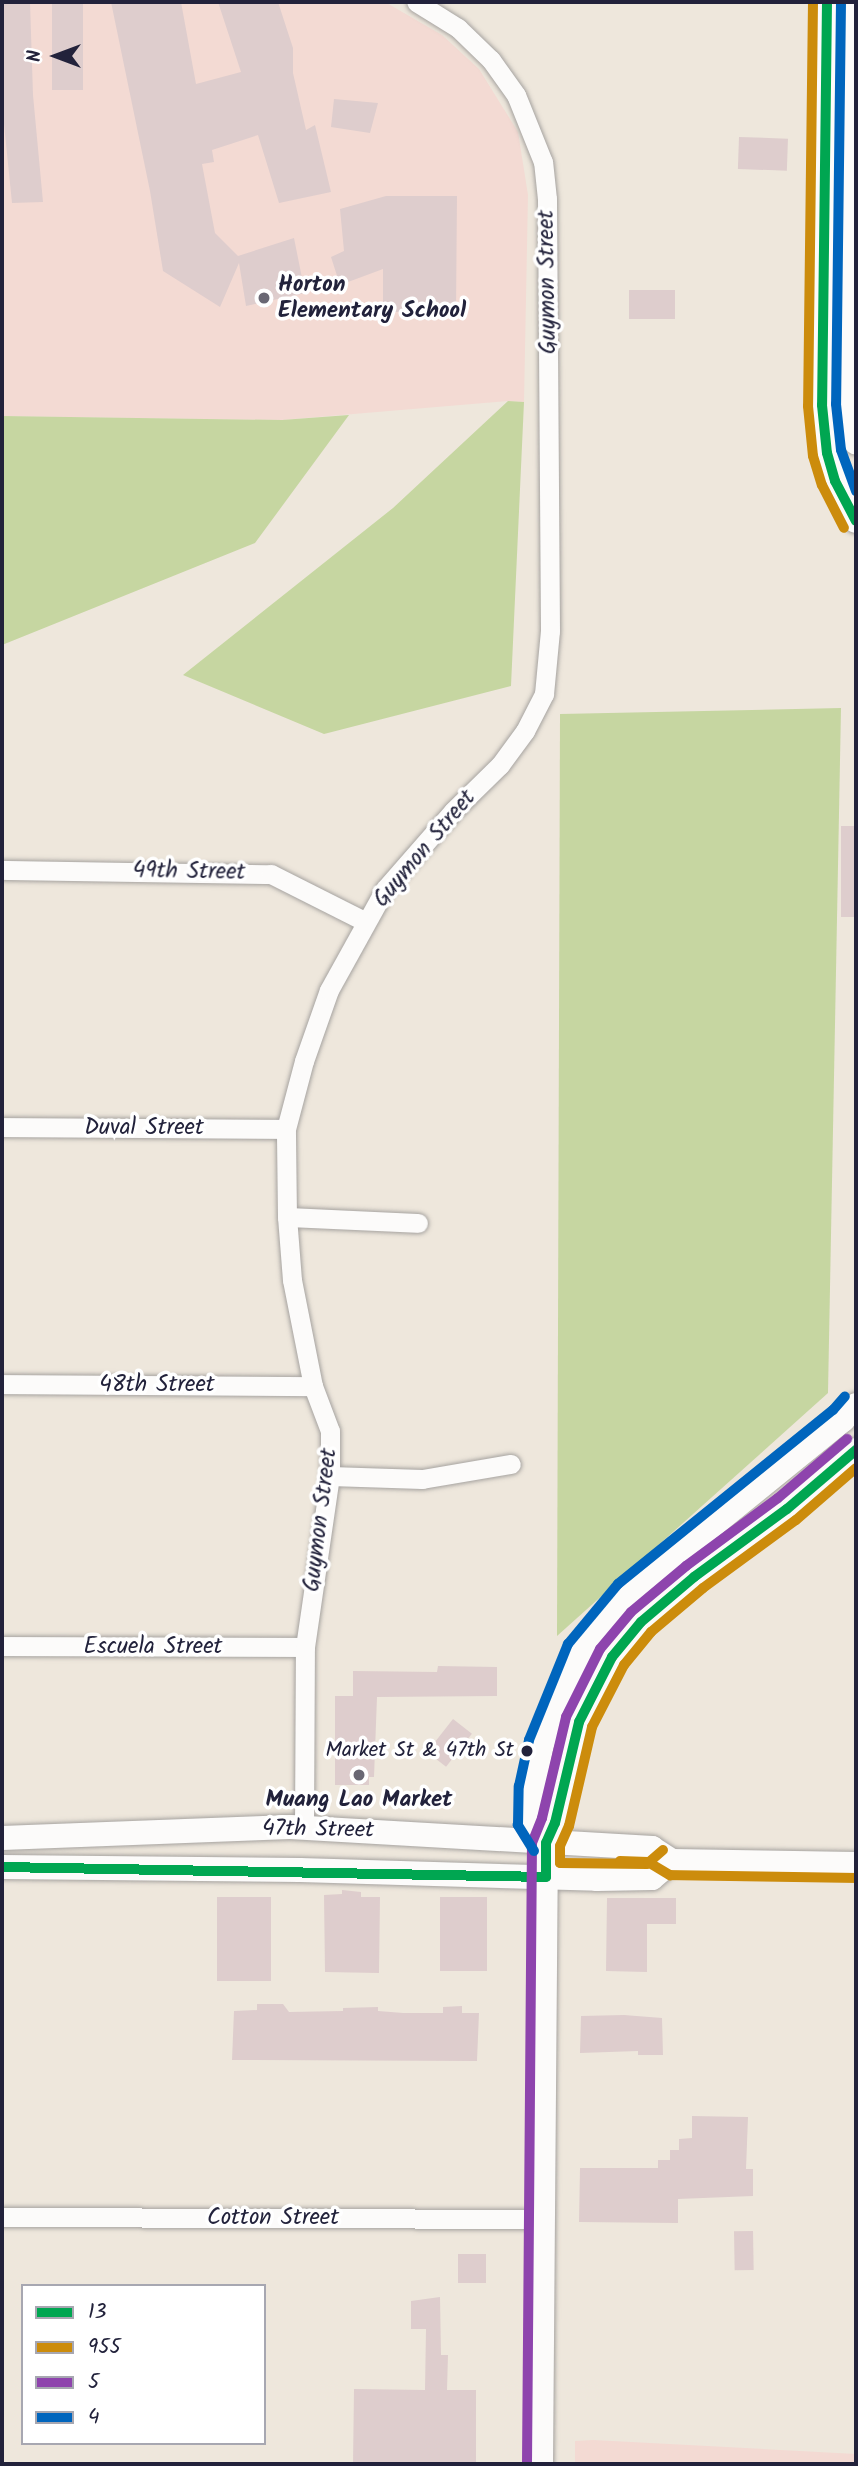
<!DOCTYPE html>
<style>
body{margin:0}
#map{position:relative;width:858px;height:2466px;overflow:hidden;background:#eee7dc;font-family:Kalam,sans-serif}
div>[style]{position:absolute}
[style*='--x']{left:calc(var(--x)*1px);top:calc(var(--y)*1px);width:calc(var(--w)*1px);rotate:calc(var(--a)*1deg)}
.built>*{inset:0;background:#f3dad3}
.green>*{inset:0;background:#c6d6a1}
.building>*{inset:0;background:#decdcd;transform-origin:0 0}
.roads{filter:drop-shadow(0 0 2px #a6a3a0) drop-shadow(0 0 2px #a6a3a0)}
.minor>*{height:19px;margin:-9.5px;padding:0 9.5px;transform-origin:9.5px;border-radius:9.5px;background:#fcfbfa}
.major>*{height:24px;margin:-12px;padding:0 12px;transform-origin:12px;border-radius:12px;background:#fcfbfa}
.bus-1>*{height:10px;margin:-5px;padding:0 5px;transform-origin:5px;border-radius:5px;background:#00a651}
.bus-2>*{height:10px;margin:-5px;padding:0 5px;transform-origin:5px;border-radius:5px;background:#cc8c0c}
.bus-3>*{height:10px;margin:-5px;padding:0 5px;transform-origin:5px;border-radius:5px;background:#8e44ad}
.bus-4>*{height:10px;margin:-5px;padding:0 5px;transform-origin:5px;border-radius:5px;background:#0065bd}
.dots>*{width:19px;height:19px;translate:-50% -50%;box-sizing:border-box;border:4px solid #fff;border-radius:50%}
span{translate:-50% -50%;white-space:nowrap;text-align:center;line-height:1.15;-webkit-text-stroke:7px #fff;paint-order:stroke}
.bus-label{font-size:21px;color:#22223b}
.right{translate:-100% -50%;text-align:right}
.street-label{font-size:23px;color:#22223b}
.poi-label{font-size:23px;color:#22223b;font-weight:700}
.left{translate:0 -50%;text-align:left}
.frame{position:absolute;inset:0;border:4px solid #22223b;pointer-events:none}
.legend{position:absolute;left:21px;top:2284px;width:245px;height:161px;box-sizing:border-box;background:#fff;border:2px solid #a7a7b1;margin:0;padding:9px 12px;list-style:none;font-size:21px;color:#22223b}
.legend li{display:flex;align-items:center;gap:14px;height:35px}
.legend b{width:35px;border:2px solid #a7a7b1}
.north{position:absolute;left:21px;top:21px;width:70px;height:70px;-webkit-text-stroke:5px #fff;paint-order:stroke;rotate:270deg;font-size:19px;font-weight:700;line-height:28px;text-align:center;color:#22223b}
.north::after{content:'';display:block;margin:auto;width:24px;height:32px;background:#22223b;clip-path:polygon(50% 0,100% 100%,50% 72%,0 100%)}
</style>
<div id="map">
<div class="built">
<div style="clip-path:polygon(2px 2px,385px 2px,442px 35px,479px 69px,518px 132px,528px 195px,524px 402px,508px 401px,282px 420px,2px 416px)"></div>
<div style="clip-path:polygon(593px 2440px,856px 2454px,856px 2464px,575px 2464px,575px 2441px)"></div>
</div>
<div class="green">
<div style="clip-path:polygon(508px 401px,524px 402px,511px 686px,324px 734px,183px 675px,393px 508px)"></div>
<div style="clip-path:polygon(349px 415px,255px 543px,2px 645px,2px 416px,282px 420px)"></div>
<div style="clip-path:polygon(841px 708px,828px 1393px,557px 1636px,560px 714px)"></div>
</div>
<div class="building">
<div style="clip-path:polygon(2px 2px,30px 2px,33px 95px,43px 202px,12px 203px,2px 104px)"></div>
<div style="left:52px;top:2px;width:31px;height:88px"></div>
<div style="clip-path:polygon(111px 2px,181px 2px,196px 84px,241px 72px,218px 2px,278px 2px,293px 48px,293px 73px,306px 130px,315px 125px,331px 192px,279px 203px,258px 135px,212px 150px,214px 162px,202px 164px,215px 233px,238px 256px,294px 238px,305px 293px,246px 306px,239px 263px,220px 307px,163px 271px,150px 191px)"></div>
<div style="clip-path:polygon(334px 99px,378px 103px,370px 133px,331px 127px)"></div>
<div style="left:739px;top:137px;width:49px;height:32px;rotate:2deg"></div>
<div style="clip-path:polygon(386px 196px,457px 196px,456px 312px,383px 312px,383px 269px,340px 285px,331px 257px,344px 251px,340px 209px)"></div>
<div style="left:675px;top:290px;width:29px;height:46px;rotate:90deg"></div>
<div style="left:841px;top:826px;width:15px;height:91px"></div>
<div style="clip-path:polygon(438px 1666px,497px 1667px,497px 1696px,377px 1697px,374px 1777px,369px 1777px,369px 1785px,335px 1785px,335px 1696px,353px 1696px,353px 1671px,437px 1672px)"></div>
<div style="left:453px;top:1719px;width:24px;height:42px;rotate:38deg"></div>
<div style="clip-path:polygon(342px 1890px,361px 1892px,361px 1897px,380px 1897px,379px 1973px,325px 1972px,324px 1895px,342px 1894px)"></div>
<div style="left:271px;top:1897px;width:84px;height:54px;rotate:90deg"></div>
<div style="left:440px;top:1897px;width:47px;height:74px"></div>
<div style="clip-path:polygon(607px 1898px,676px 1898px,676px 1924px,647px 1924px,647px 1972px,606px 1971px)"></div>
<div style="clip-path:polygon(257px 2004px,283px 2004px,289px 2012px,343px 2011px,343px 2008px,378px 2007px,378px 2011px,403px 2013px,443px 2013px,443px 2007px,462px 2006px,462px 2013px,479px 2013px,477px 2061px,232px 2060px,234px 2011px,257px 2010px)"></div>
<div style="clip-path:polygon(624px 2015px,662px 2018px,663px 2055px,638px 2055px,638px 2051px,580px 2053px,581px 2016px)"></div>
<div style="clip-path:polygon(692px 2116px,748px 2117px,746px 2169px,753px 2169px,753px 2196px,678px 2199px,678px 2223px,579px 2222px,580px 2168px,658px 2168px,658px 2160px,670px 2160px,670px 2150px,679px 2150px,679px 2139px,692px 2138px)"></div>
<div style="left:753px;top:2231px;width:39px;height:19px;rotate:89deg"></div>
<div style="left:486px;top:2254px;width:29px;height:28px;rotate:90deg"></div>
<div style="clip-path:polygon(440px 2297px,441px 2355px,448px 2355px,447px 2390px,476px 2390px,476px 2464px,353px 2464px,354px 2389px,425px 2390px,426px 2329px,411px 2329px,411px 2301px)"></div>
</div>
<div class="roads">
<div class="minor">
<div style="--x:2;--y:870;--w:269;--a:0.9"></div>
<div style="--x:271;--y:874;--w:106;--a:26.8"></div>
<div style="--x:2;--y:1127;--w:284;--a:0.4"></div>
<div style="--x:287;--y:1217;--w:131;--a:2.6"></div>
<div style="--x:2;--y:1384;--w:311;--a:0.4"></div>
<div style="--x:330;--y:1476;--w:92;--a:1.9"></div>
<div style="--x:422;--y:1479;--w:90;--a:-9.6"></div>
<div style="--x:2;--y:1646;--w:303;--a:0.2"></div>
<div style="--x:304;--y:1828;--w:181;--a:-89.7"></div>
<div style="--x:305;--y:1647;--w:173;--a:-81.7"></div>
<div style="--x:330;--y:1476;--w:45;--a:-90"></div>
<div style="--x:330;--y:1431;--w:48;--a:-110.7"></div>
<div style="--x:313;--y:1386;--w:108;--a:-101.2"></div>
<div style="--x:292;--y:1280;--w:63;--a:-94.5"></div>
<div style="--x:287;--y:1217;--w:88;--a:-90.7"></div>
<div style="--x:286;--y:1129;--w:70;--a:-75.2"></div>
<div style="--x:304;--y:1061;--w:75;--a:-70.6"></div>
<div style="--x:329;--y:990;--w:115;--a:-61"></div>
<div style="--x:385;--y:889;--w:103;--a:-48.9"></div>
<div style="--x:453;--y:811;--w:66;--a:-44.4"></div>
<div style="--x:500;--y:765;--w:42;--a:-53.7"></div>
<div style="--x:525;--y:731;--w:42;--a:-62.8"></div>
<div style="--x:544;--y:694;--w:63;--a:-84.6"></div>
<div style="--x:550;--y:631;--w:432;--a:-90.4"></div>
<div style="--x:547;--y:199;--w:37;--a:-96"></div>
<div style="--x:543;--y:162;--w:72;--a:-111.9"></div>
<div style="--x:516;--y:95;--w:43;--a:-125.5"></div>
<div style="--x:491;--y:60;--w:46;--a:-135.9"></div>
<div style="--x:458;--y:28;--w:49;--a:-148.2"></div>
<div style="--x:2;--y:2217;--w:542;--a:0.21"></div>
</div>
<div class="major">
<div style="--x:827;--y:2;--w:403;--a:90.7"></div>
<div style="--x:822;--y:405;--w:48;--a:84.1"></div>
<div style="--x:827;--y:453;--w:29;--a:74"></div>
<div style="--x:835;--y:481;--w:45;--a:62.3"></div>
<div style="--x:854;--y:2;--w:376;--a:90.9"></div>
<div style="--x:848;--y:378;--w:65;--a:83"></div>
<div style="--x:2;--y:1838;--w:288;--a:-2.2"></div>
<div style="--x:290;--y:1827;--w:363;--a:3.3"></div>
<div style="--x:652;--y:1848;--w:24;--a:33"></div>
<div style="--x:672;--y:1861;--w:184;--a:0.9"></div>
<div style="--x:546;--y:1843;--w:26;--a:-122"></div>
<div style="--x:532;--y:1821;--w:32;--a:-88"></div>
<div style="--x:533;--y:1789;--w:46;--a:-78.7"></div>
<div style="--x:542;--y:1744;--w:100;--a:-67.6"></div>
<div style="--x:580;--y:1652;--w:74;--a:-50.5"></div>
<div style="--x:627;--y:1595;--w:278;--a:-39"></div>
<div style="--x:843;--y:1420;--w:20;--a:-49"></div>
<div style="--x:2;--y:1867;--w:298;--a:0.6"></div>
<div style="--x:300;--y:1870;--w:297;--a:1.7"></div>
<div style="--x:597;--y:1879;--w:55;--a:-1"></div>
<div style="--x:652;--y:1878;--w:26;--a:-40"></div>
<div style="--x:541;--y:2464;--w:621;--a:-89.54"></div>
<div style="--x:546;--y:1843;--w:22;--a:-66"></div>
<div style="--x:555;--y:1823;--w:104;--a:-76.6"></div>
<div style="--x:579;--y:1722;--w:73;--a:-63.1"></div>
<div style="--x:612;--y:1657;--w:45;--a:-50.4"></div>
<div style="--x:641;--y:1622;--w:70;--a:-40.3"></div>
<div style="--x:694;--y:1577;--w:115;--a:-36.2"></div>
<div style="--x:787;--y:1509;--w:91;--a:-40.5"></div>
</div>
</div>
<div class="bus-1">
<div style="--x:827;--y:2;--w:403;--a:90.7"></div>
<div style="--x:822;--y:405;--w:48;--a:84.1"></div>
<div style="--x:827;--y:453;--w:29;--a:74"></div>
<div style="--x:835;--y:481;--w:45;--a:62.3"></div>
<div style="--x:2;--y:1867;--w:544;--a:1.05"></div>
<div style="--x:546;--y:1877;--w:34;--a:-90"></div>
<div style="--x:546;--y:1843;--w:22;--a:-66"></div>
<div style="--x:555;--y:1823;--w:104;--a:-76.6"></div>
<div style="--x:579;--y:1722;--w:73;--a:-63.1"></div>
<div style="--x:612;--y:1657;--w:45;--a:-50.4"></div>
<div style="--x:641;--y:1622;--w:70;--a:-40.3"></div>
<div style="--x:694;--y:1577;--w:115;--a:-36.2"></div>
<div style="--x:787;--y:1509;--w:91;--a:-40.5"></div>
</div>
<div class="bus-2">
<div style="--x:813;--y:2;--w:404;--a:90.7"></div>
<div style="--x:808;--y:406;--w:50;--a:84.3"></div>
<div style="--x:813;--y:456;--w:30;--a:73"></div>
<div style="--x:822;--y:485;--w:48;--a:62.9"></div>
<div style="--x:663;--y:1850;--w:21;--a:139"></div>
<div style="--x:647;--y:1864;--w:87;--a:-179.3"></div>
<div style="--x:560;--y:1863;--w:17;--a:-90"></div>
<div style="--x:560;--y:1846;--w:22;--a:-66"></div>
<div style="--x:569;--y:1826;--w:102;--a:-76.9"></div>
<div style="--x:592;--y:1727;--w:70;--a:-62.7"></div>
<div style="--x:624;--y:1665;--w:43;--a:-50.7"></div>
<div style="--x:651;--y:1632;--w:68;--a:-40.2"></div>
<div style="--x:703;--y:1588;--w:115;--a:-36.2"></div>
<div style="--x:796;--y:1520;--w:79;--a:-40.9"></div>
<div style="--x:620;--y:1861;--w:28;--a:2"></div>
<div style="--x:648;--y:1862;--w:26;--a:31"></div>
<div style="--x:670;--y:1875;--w:186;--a:0.9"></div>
</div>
<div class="bus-3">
<div style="--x:527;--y:2464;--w:621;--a:-89.54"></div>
<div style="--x:532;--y:1843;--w:27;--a:-68"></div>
<div style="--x:542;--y:1818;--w:104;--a:-76.6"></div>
<div style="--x:566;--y:1717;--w:76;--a:-63.4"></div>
<div style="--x:600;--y:1649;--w:48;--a:-50"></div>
<div style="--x:631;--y:1612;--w:72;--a:-39.9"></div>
<div style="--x:686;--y:1566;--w:114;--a:-36.5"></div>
<div style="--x:778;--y:1498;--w:91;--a:-40.5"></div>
</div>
<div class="bus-4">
<div style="--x:841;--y:2;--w:402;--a:90.7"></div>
<div style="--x:836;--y:404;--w:46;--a:83.8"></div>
<div style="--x:841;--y:450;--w:44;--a:69.9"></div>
<div style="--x:534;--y:1851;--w:31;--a:-122"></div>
<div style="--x:518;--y:1825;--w:39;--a:-89"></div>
<div style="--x:519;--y:1786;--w:47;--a:-77.7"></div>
<div style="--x:529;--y:1740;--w:104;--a:-67.9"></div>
<div style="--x:568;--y:1644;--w:78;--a:-50.2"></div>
<div style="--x:618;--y:1584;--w:277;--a:-39"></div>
<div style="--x:833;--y:1410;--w:18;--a:-49"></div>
</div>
<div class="dots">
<div style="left:264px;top:298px;background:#696773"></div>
<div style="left:527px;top:1751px;background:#22223b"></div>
<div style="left:359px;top:1775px;background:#696773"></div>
</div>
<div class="bus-label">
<span class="right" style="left:514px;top:1751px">Market St &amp; 47th St</span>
</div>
<div class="street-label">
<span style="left:548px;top:282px;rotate:-91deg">Guymon Street</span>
<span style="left:425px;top:849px;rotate:-50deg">Guymon Street</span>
<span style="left:189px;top:872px;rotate:1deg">49th Street</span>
<span style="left:144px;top:1128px">Duval Street</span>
<span style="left:157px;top:1385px">48th Street</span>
<span style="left:321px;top:1520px;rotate:-83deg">Guymon Street</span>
<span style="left:153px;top:1647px">Escuela Street</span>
<span style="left:318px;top:1830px;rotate:1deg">47th Street</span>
<span style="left:273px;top:2218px">Cotton Street</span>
</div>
<div class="poi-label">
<span class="left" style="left:278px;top:298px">Horton<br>Elementary School</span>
<span style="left:359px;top:1800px">Muang Lao Market</span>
</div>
<div class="frame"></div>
<ul class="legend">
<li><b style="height:9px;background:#00a651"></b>13</li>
<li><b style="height:9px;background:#cc8c0c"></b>955</li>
<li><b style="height:9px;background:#8e44ad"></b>5</li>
<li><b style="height:9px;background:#0065bd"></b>4</li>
</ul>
<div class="north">N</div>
</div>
